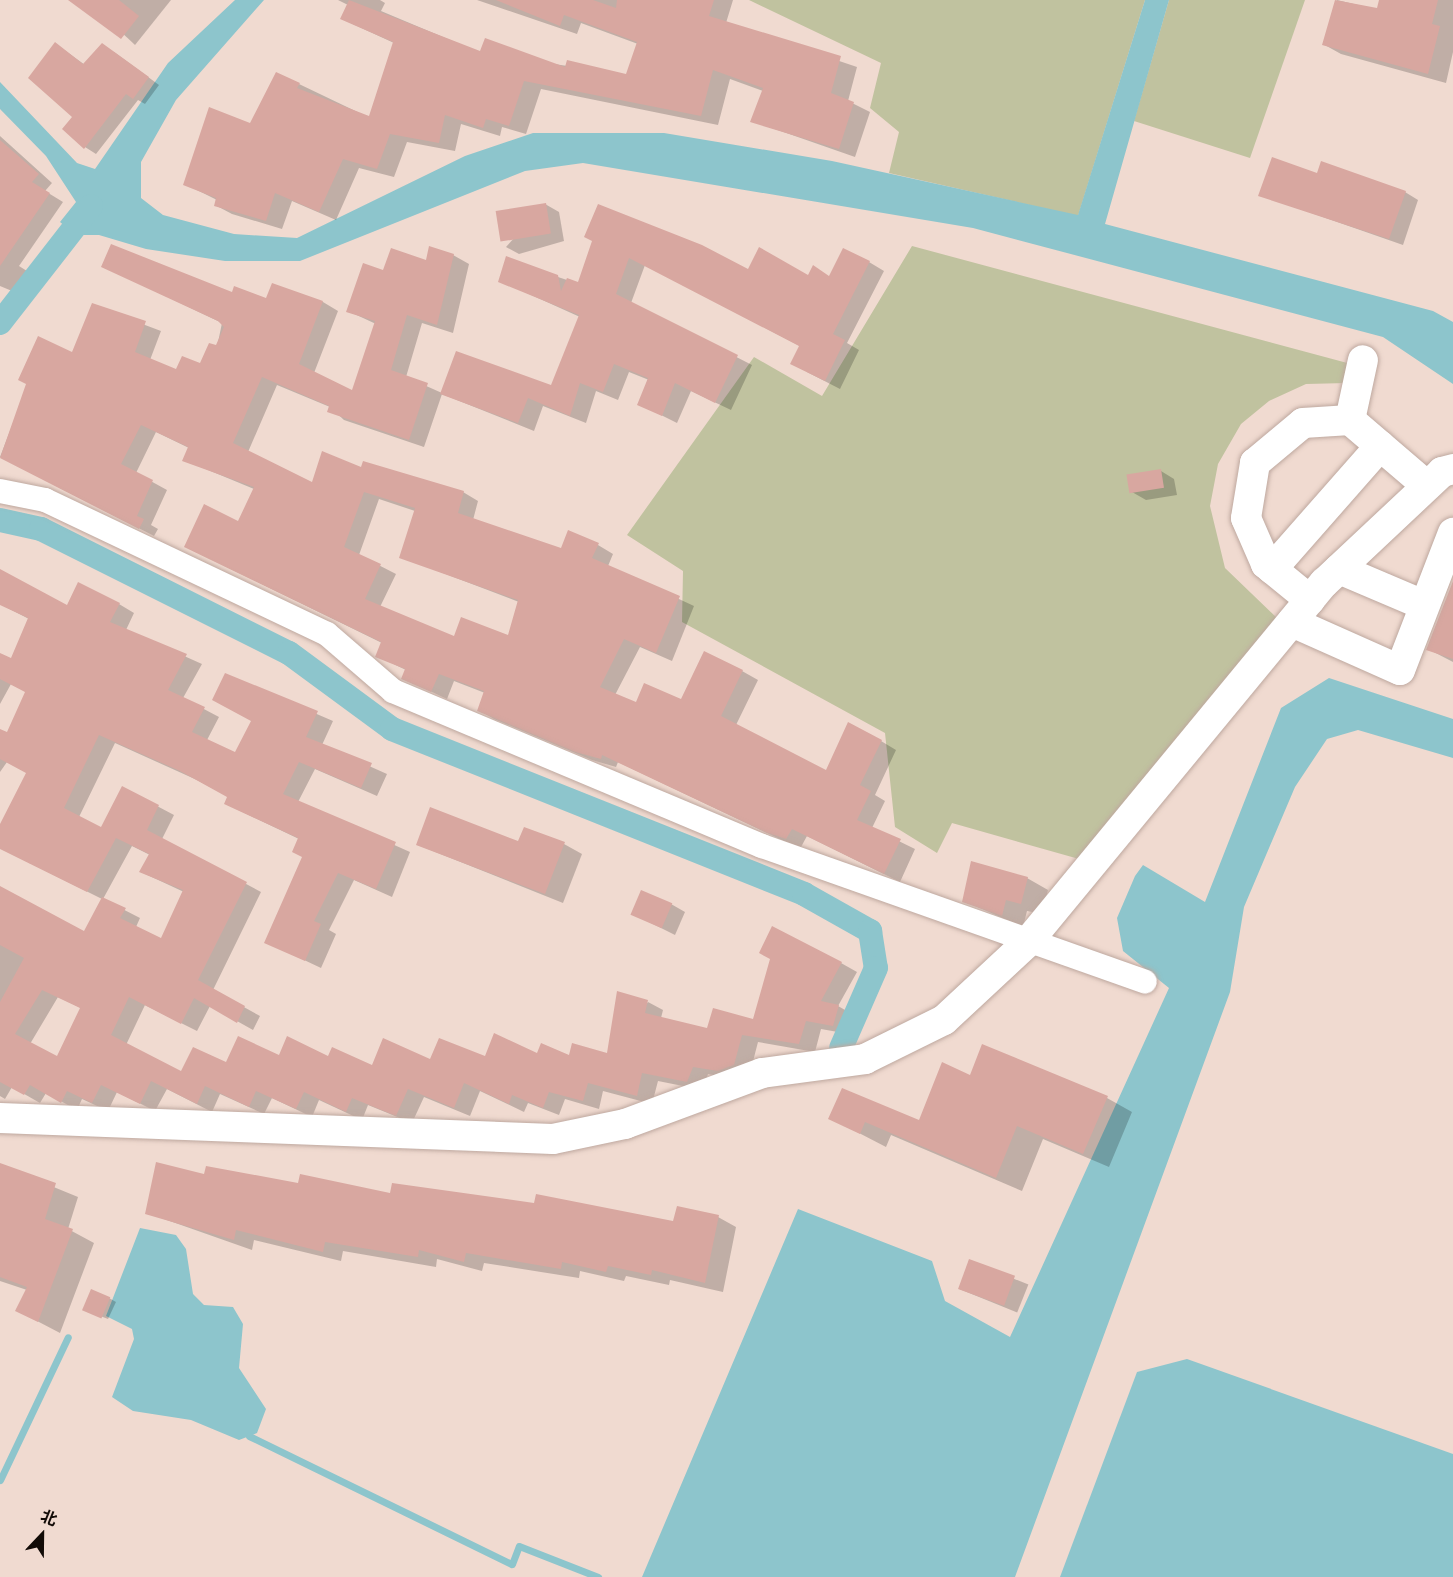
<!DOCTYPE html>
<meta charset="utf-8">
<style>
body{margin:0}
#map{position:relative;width:1453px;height:1577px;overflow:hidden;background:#f0dad0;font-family:"DejaVu Sans","Noto Sans SC",sans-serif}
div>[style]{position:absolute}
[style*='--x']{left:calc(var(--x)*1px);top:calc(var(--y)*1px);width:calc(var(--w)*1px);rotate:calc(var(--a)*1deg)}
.green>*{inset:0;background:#c0c29f}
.water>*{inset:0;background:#8dc5cc}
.shadow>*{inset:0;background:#0003;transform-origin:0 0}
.stream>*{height:7px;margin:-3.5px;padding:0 3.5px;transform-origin:3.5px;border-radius:3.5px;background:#8dc5cc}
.canal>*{height:24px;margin:-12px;padding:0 12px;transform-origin:12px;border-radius:12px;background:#8dc5cc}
.building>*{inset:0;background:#d8a7a0;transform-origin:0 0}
.roads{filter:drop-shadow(0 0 2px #bea89f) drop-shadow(0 0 2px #bea89f)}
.minor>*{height:24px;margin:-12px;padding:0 12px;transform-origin:12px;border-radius:12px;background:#fff}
.tertiary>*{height:30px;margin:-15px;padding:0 15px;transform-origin:15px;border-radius:15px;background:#fff}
span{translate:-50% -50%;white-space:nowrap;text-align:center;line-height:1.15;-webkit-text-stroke:6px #f0dad0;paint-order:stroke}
.north{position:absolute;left:12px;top:1505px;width:60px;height:60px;-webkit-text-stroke:4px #f0dad0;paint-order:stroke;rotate:22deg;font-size:16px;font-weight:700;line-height:24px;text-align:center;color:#120b07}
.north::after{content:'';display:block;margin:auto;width:21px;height:27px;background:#120b07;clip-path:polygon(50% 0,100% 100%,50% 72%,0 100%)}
</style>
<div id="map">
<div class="green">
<div style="clip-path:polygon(749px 0,1145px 0,1078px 216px,889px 173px,899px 132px,870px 108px,881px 63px)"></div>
<div style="clip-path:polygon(1169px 0,1305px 0,1250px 158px,1134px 121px)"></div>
<div style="clip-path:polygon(912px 246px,1351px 364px,1347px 383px,1306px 384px,1269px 401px,1241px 424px,1218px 464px,1210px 506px,1225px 568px,1278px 619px,1079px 859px,952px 823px,937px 853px,895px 827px,885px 733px,682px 622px,683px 571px,627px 535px,754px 357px,822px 396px)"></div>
</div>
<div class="water">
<div style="clip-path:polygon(235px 0,264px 0,176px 100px,141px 162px,141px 198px,163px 215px,234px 234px,297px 238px,465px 156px,533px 133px,664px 133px,832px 161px,1078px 215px,1145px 0,1169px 0,1105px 224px,1433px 311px,1453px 322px,1453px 384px,1383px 337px,973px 228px,583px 163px,525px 171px,300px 261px,225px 261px,146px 249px,99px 235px,76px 235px,60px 222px,76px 202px,46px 156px,0 109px,0 82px,77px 163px,95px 169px,168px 63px)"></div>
<div style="clip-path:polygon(1329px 678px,1453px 719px,1453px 758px,1358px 730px,1327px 739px,1295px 787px,1244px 907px,1230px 992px,1015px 1577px,642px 1577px,798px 1209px,932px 1261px,945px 1301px,1010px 1337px,1169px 988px,1123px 951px,1117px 918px,1135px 876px,1143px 865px,1205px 902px,1281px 708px)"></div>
<div style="clip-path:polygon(140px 1228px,176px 1235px,186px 1249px,193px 1294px,204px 1305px,233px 1307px,243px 1324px,239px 1368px,266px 1409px,257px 1433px,239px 1440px,191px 1420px,133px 1411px,112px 1397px,134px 1339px,132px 1329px,106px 1316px)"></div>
<div style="clip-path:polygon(1187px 1359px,1453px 1454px,1453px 1577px,1060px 1577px,1137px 1372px)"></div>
</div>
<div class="shadow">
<div style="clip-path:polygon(87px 0,171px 0,135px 45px)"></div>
<div style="clip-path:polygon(338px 0,380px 0,385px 3px,381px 11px,481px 53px,627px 75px,638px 44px,581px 23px,577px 34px,477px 0,733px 0,726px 23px,857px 67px,848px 101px,870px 112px,855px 157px,752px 121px,763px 91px,730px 79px,718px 125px,541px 89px,526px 134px,502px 127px,500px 136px,461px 124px,455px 151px,407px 142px,394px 177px,359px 168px,336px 220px,292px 201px,282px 229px,232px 214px,215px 205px,217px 200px,185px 184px,299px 84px,370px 118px,394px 43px,342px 19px,348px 5px)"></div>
<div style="clip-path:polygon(1337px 0,1379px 10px,1381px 0,1453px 0,1453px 52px,1446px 83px,1341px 54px,1323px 44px)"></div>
<div style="clip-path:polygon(56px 44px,85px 65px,114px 52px,159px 85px,145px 104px,138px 100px,96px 154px,85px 147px)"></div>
<div style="clip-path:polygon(0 136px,52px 183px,45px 191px,63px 202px,19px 266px,27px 271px,12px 291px,0 286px)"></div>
<div style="clip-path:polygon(1318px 175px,1405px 192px,1418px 200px,1403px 245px,1260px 195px)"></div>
<div style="clip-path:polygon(545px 204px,559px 212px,564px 241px,519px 254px,506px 247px)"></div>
<div style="clip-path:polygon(evenodd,594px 241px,748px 272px,830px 277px,869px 262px,884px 271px,847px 343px,859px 350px,840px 389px,807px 372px,800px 346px,645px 265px,631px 303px,752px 365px,731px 410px,691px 391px,677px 423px,639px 404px,649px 380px,629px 372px,618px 400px,596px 391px,586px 423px,543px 406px,534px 431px,442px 394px,424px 447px,344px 420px,330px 407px,277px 385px,248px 452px,313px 484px,362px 469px,463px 492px,478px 501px,473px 520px,562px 550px,598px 545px,613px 554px,608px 566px,694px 606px,672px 661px,640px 647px,615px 695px,637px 704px,681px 701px,742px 671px,758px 680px,736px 725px,826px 772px,881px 741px,896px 750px,875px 795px,885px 801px,872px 828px,915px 849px,900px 882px,807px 836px,801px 847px,784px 841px,618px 762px,616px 767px,592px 760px,494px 719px,479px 710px,485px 693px,454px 681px,447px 699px,402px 678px,406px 670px,377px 656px,382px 643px,186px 547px,238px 523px,254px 489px,184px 460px,189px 448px,156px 432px,136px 473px,167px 490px,151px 525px,158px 529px,154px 536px,0 457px,28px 384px,73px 354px,92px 305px,161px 331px,150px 360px,177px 371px,201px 365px,217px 347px,222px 323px,103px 266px,267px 300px,273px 285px,323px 302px,338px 311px,314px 373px,353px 392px,376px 324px,348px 311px,384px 272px,453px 255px,469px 264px,453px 333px,422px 323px,406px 377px,442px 393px,552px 387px,580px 317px,500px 281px,558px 277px,579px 284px,594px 241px,379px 499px,415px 511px,401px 557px,519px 602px,509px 637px,455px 638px,380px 607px,396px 574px,359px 555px,379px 499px)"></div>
<div style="clip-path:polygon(1161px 471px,1174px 479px,1177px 495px,1146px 500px,1132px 492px)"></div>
<div style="clip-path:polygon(evenodd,0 571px,68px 607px,119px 604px,134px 613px,126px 630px,202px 664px,183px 698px,219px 717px,207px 740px,235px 754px,252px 721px,226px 675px,333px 721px,322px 745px,387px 774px,377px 796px,315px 769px,298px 802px,410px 852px,392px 897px,354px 880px,329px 930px,336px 934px,321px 968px,266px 942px,304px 857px,299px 839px,226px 804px,229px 797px,197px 780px,115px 743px,79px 817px,102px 829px,123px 788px,174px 815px,162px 839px,261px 892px,213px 990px,260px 1016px,253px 1030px,210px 1006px,197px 1031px,145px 1005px,126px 1045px,182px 1073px,279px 1057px,329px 1058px,372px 1067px,608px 1055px,648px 1002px,663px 1010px,661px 1018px,708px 1030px,754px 1021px,841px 963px,857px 972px,838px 1006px,854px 1015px,849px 1034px,821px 1029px,815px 1052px,758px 1042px,750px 1073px,734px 1079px,708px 1074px,703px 1090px,658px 1081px,652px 1104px,603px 1091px,599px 1109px,565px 1099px,559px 1115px,528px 1103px,524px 1112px,480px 1091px,470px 1116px,424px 1097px,412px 1123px,368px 1105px,362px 1120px,319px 1100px,312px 1117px,272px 1098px,264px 1114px,220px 1094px,212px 1112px,167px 1089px,155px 1111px,117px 1092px,108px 1111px,82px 1099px,77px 1110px,46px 1093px,40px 1103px,12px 1087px,5px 1099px,0 1096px,0 888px,85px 933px,102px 899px,0 848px,0 827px,28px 773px,7px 762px,0 772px,0 731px,7px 735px,27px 692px,11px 684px,0 704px,0 654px,11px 660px,29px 619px,0 604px,0 571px,132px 846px,150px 855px,141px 872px,184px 892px,161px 940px,136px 927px,140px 918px,103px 899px,132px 846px,0 571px,58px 997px,81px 1008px,57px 1059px,30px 1044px,58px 997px)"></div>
<div style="clip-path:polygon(1453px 585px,1453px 662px,1428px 649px)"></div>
<div style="clip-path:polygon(519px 843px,564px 844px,582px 854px,563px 903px,418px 845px)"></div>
<div style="clip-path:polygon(1027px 878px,1048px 890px,1042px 914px,1027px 911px,1023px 927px,964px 901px)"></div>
<div style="clip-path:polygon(671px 904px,685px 912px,675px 935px,633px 914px)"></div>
<div style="clip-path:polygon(970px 1077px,1107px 1098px,1132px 1112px,1109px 1167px,1043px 1139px,1022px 1191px,891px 1135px,886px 1147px,830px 1118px,920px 1122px)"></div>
<div style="clip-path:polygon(0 1165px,78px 1197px,68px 1229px,94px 1243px,60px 1333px,16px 1310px,27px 1290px,0 1281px)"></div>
<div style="clip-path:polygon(205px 1176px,674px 1223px,718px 1217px,736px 1227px,723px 1292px,670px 1280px,669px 1285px,626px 1276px,624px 1281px,580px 1271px,579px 1278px,484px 1263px,482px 1271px,437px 1259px,436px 1267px,343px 1251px,341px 1261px,254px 1240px,252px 1250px,147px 1213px)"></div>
<div style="left:970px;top:1261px;width:63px;height:30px;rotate:22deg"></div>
<div style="clip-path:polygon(109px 1298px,116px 1302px,108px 1319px,90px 1312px)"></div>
</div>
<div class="stream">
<div style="--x:249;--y:1436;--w:292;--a:26"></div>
<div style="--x:512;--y:1564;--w:19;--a:-69"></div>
<div style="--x:519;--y:1546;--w:85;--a:21.4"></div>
<div style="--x:0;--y:1480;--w:158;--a:-64.6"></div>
</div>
<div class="canal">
<div style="--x:0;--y:323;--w:148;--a:-52.1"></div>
<div style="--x:0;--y:520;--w:42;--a:12.4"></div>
<div style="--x:41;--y:529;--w:277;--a:26.6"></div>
<div style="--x:289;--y:653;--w:128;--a:36.4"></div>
<div style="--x:392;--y:729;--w:444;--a:21.8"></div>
<div style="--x:804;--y:894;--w:76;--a:29.3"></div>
<div style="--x:870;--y:931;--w:37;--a:81"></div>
<div style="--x:876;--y:968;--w:87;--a:113.6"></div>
</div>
<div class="building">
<div style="clip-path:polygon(68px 0,119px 0,139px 16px,121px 39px)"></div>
<div style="clip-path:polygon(349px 0,480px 51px,485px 38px,565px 67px,567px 60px,626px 74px,637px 42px,564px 15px,560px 26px,496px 0,593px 0,616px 8px,617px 0,714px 0,709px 16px,841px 56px,831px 93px,854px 102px,839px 149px,750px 122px,763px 88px,713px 70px,701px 116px,524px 81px,509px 126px,486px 119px,483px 128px,445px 115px,439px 143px,390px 134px,377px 169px,343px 159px,319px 212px,275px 193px,266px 221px,214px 206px,216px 198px,183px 185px,209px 107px,250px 123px,276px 72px,300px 83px,297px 88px,369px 116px,393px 42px,340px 19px)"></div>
<div style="clip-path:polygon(1335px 0,1377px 8px,1379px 0,1438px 0,1432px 24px,1440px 26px,1428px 74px,1322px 45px)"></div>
<div style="clip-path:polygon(55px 42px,83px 64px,102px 43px,149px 77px,133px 99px,126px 94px,84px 149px,62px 129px,72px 117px,28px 78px)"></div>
<div style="clip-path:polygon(0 140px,39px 174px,32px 182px,50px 193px,0 266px)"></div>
<div style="clip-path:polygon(1272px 157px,1317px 173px,1321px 161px,1406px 191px,1389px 239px,1258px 196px)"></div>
<div style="left:546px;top:203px;width:31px;height:51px;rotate:81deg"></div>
<div style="clip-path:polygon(598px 204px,702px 245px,748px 269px,759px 247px,808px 275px,813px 265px,829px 276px,843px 248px,870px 261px,833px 334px,845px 340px,825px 381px,790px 364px,799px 346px,629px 258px,616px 294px,738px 355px,715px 403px,675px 383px,662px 416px,637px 405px,648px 378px,614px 364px,603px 392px,580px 383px,570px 416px,528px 398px,518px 423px,440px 394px,456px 351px,551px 385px,579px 315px,498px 282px,506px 256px,558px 275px,561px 291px,567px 278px,578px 282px,592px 241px,584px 237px)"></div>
<div style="clip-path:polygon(evenodd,111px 244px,232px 292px,234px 286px,266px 298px,272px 283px,323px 301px,299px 364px,352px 390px,375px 321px,346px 312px,363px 263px,383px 270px,391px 248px,426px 260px,429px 246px,454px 254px,437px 325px,407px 315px,391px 370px,428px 383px,409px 440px,327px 412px,329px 406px,262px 377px,233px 443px,312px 482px,322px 451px,361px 467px,363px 461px,464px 491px,458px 513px,561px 548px,568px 530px,599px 543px,592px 558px,680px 596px,656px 653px,624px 639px,600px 687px,636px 702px,644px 683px,681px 699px,704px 651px,743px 670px,721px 716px,826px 770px,848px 722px,882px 740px,860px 785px,871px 791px,857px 820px,901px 839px,884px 874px,792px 829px,786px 839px,767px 833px,602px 755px,601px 759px,575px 752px,477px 711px,484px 691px,439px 674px,431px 692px,401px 679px,405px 669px,375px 657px,381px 642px,184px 547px,204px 504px,238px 521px,254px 487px,182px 461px,188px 447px,141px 425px,121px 464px,153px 480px,137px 516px,144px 519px,139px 529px,0 458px,26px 384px,18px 380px,38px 336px,72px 352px,92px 303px,146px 321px,135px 352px,176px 369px,182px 356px,200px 363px,209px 343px,216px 345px,224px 327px,218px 321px,101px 267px,111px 244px,364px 492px,415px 508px,399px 558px,518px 600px,508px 635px,461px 617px,454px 636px,365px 599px,381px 564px,344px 547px,364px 492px)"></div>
<div style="left:1161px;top:469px;width:19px;height:35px;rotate:81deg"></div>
<div style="clip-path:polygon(evenodd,0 569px,67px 605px,78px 582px,120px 603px,110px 622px,187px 654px,168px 690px,205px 707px,192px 732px,235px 752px,251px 721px,212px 700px,225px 673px,318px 711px,306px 737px,372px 763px,361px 788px,299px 762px,283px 794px,396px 842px,376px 889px,338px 873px,314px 921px,321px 924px,305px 961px,264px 943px,302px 857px,292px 852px,298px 838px,224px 804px,227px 797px,180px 771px,99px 735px,64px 808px,101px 827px,122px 786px,159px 805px,147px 830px,247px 882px,198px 980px,245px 1006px,237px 1023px,194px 998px,181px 1024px,129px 997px,111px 1035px,181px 1071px,193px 1047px,226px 1062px,238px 1036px,279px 1055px,287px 1036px,328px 1056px,332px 1047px,372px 1065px,383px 1038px,430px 1059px,439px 1038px,485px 1056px,494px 1033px,537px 1053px,541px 1043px,569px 1055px,572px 1043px,607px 1053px,617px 991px,648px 1000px,645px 1013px,707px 1028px,713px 1008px,753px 1019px,770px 959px,759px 953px,772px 926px,842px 962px,821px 1001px,839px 1005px,833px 1026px,806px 1021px,799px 1044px,742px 1035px,734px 1065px,718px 1071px,693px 1067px,687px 1082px,642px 1073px,637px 1096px,588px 1083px,583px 1101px,549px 1092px,543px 1108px,512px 1095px,509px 1104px,464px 1083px,454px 1108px,408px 1089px,396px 1116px,352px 1098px,346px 1112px,304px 1092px,296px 1109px,256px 1091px,249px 1107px,205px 1086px,197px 1104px,151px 1081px,140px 1104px,101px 1085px,92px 1103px,67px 1091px,61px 1103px,30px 1085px,24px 1095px,0 1082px,0 1002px,24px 958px,0 945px,0 886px,84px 931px,102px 897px,126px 908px,120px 918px,161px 938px,183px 890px,139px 872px,149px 854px,116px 838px,87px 892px,0 849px,0 824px,26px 773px,0 759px,0 729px,7px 732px,25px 692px,0 679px,0 653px,11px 658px,28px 618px,0 605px,0 569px,42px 990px,80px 1008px,57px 1056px,15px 1034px,42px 990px)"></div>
<div style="clip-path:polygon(1453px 581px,1453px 659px,1426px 650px)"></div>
<div style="clip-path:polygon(430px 807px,518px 841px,524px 827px,565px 842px,545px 894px,416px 845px)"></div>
<div style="clip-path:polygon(971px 861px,1028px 877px,1021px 904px,1006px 900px,1002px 916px,962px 902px)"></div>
<div style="left:641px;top:890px;width:34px;height:27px;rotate:23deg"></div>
<div style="clip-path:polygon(982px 1044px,1108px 1096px,1083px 1154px,1017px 1126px,996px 1178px,865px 1122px,860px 1134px,828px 1119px,842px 1088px,919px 1120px,942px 1062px,970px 1075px)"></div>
<div style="clip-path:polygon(156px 1162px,204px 1174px,206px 1166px,298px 1183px,300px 1174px,390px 1193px,392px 1183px,534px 1203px,536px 1194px,673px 1221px,677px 1206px,719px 1215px,705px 1283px,652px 1270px,651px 1275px,608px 1266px,606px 1272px,562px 1262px,561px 1269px,466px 1253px,464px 1262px,419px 1250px,418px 1257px,325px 1242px,323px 1252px,236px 1230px,234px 1240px,145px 1214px)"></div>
<div style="clip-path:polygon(0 1163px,56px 1183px,45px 1219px,73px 1229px,38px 1322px,15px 1311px,27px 1287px,0 1277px)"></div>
<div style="left:969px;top:1259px;width:49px;height:32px;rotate:20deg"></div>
<div style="left:91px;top:1289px;width:21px;height:23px;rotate:23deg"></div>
</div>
<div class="roads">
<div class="minor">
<div style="--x:0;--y:491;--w:46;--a:11.3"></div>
<div style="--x:45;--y:500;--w:312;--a:25.4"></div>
<div style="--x:327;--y:634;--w:87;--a:40.8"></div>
<div style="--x:393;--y:691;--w:400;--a:22.8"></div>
<div style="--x:762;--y:846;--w:406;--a:19.5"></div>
</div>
<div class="tertiary">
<div style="--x:1350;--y:420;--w:61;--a:-77.8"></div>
<div style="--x:1272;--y:569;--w:164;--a:-48.7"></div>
<div style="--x:1339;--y:569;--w:92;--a:23"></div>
<div style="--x:1310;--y:600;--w:57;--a:-140.7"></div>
<div style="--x:1266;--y:564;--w:50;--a:-113.5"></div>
<div style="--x:1246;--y:518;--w:56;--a:-80.7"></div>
<div style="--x:1255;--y:463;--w:62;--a:-39.8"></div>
<div style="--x:1303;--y:423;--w:47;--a:-3.7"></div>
<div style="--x:1350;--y:420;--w:101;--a:40.6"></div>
<div style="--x:1292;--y:622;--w:118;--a:24"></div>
<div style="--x:1400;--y:670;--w:147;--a:-68.9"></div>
<div style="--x:0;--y:1118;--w:553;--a:2.17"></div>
<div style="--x:553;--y:1139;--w:74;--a:-11.8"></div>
<div style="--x:625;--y:1124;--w:146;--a:-20.4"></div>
<div style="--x:762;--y:1073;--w:104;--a:-7.7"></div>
<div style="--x:865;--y:1059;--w:88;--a:-26.3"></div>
<div style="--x:944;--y:1020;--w:113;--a:-42.9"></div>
<div style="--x:1027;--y:943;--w:467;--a:-50.5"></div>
<div style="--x:1324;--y:583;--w:162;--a:-43.2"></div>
<div style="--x:1442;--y:472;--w:11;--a:-15"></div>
</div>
</div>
<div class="north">北</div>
</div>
